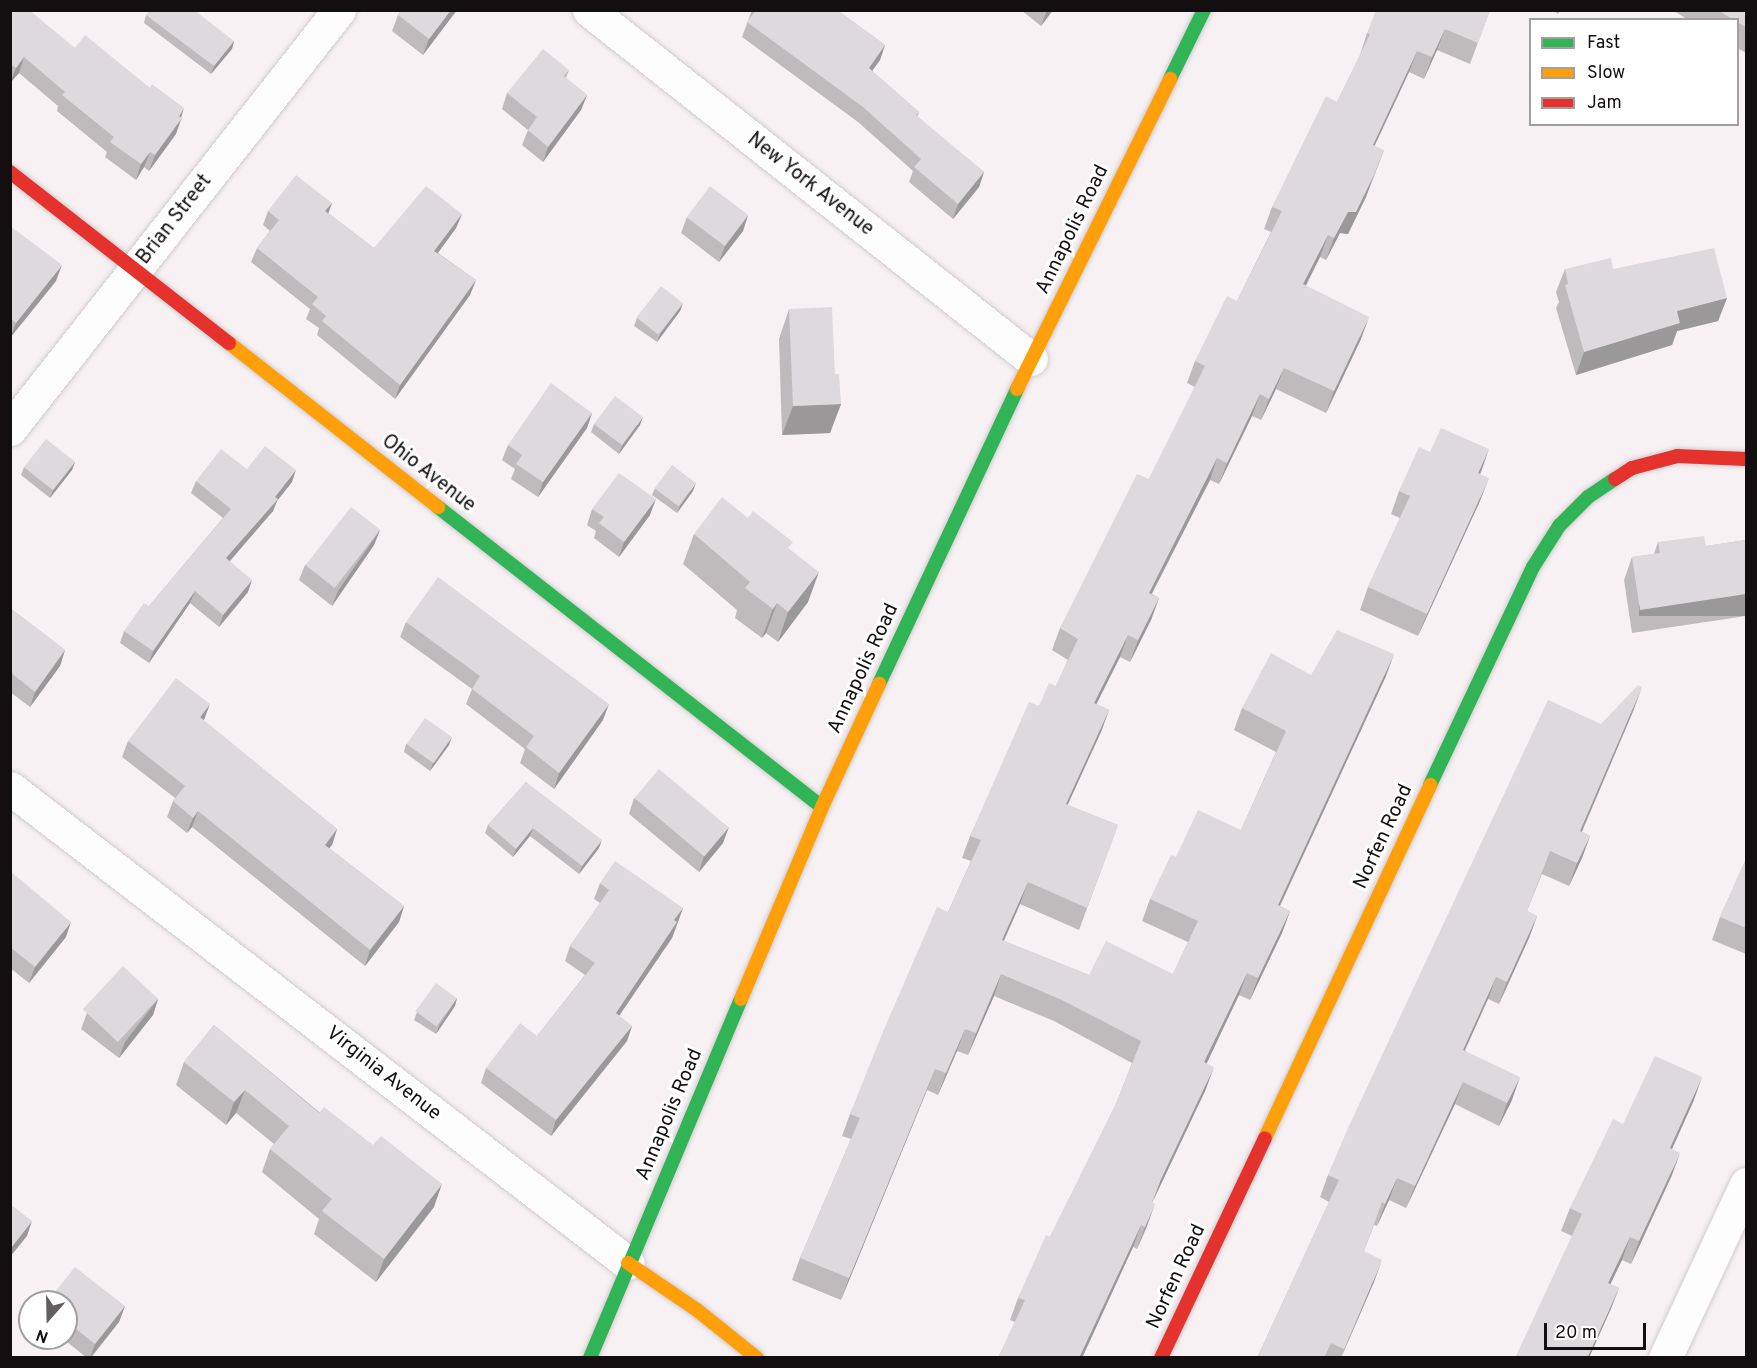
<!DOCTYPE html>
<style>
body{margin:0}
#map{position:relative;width:1757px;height:1368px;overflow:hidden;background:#f7f1f4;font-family:Overpass,sans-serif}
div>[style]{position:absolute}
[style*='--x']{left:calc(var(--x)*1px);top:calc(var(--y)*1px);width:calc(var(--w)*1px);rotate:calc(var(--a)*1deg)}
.roads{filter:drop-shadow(0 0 2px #d1ccce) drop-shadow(0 0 2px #d1ccce)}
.street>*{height:33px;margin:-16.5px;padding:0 16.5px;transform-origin:16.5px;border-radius:16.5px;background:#fefdfd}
.fast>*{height:14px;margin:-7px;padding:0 7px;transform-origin:7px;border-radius:7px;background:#30b455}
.slow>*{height:14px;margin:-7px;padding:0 7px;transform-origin:7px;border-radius:7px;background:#ff9f0a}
.jam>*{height:14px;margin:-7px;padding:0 7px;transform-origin:7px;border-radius:7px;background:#e5322d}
.wall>*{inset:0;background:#bfbbbd}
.shaded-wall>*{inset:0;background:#9b989a;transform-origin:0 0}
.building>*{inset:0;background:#ded9dc;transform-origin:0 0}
span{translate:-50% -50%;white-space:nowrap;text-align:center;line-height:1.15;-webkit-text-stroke:6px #fff;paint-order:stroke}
.street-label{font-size:20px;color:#130f11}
.frame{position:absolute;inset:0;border:12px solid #130f11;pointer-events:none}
.legend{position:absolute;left:1529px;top:18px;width:210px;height:108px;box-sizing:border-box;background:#fff;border:2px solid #a19fa0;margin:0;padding:8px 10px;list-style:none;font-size:18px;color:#130f11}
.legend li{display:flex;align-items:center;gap:12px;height:30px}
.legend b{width:30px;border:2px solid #a19fa0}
.north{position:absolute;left:18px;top:1290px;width:60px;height:60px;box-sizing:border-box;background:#fff;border:2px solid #a19fa0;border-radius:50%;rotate:200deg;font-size:16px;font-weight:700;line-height:24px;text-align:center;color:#130f11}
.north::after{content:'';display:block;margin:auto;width:21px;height:27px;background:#635e60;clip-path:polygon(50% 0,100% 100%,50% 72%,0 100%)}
.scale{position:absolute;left:1544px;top:1323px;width:102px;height:27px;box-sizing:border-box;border:3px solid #130f11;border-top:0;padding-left:8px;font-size:18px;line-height:21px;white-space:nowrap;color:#130f11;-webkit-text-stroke:4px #fff;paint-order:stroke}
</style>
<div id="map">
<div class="roads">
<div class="street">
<div style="--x:589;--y:10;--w:563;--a:38.29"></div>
<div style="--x:10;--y:429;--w:533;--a:-51.86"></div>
<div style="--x:10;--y:788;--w:779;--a:37.55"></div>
<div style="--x:1665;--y:1358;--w:192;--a:-65"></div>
</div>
<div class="fast">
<div style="--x:1170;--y:79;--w:77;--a:-63.8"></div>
<div style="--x:438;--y:507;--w:487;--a:38"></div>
<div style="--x:879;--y:684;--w:326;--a:-64.9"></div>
<div style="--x:1430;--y:785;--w:241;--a:-64.7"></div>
<div style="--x:1533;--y:567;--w:49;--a:-57.6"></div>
<div style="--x:1559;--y:526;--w:41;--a:-45"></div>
<div style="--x:1588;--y:497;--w:32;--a:-34"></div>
<div style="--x:590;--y:1358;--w:389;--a:-67.2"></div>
</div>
<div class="slow">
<div style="--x:229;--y:343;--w:266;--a:38.1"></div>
<div style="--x:1017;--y:389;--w:346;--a:-63.7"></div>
<div style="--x:741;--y:999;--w:208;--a:-67.1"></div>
<div style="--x:822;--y:807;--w:136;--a:-65.1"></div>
<div style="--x:1265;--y:1138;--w:390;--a:-64.9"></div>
<div style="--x:628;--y:1263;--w:83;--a:34.3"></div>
<div style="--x:697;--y:1310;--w:77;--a:38.7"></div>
</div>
<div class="jam">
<div style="--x:10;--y:172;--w:278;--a:38"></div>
<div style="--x:1615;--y:479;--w:20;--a:-33"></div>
<div style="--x:1632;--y:468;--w:47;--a:-14.9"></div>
<div style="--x:1677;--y:456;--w:69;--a:2.5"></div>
<div style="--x:1161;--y:1358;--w:243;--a:-64.7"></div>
</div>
</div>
<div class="wall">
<div style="clip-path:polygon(10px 10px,75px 48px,182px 118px,176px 134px,149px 171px,144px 167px,136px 180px,105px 157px,107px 152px,57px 111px,58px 106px,19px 73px,10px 83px)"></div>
<div style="clip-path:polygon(401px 10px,457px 10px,423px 55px,392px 31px,398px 15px)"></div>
<div style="clip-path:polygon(752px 10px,837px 10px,885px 45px,880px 60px,872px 71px,919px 112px,917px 117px,984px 172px,979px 187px,953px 219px,909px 182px,913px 171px,858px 122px,742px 37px)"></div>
<div style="clip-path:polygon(1021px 10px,1053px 10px,1041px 26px)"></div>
<div style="clip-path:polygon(1490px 10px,1470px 64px,1437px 50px,1424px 79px,1409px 72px,1375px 145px,1366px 197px,1348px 234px,1340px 233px,1326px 260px,1320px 257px,1306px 286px,1361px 339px,1326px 413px,1276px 389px,1261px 420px,1252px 416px,1219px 484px,1210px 480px,1152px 594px,1159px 598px,1151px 620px,1130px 662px,1120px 657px,1096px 704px,1109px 710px,1101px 732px,1067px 805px,1118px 825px,1079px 930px,1020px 904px,1004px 941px,1089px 975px,1173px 974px,1188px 942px,1142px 921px,1150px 899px,1176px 857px,1241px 830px,1276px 752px,1234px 730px,1242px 708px,1311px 675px,1386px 676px,1280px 906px,1290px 911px,1282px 933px,1250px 1000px,1239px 995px,1206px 1063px,1206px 1089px,1153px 1201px,1147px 1226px,1137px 1249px,1133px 1247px,1082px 1358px,998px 1358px,1015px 1322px,1010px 1320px,1018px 1298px,1050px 1237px,1116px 1104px,1132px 1063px,1054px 1021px,994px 996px,968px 1055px,957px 1051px,938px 1095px,927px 1090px,841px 1300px,792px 1280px,800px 1258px,851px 1139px,842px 1136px,850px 1114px,948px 912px,971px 861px,962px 858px,970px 836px,1039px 706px,1056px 686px,1068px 660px,1052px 650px,1060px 628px,1149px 479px,1195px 387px,1187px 383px,1195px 361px,1237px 301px,1271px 232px,1264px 229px,1272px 207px,1337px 102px,1360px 55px,1367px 33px)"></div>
<div style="clip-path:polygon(1553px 10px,1560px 10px,1558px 14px)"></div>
<div style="clip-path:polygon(1673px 10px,1746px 10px,1746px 53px,1737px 48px,1737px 20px,1688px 20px)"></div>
<div style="clip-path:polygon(146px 15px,234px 41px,232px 49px,211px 74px,144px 23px)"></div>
<div style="clip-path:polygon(569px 70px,566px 78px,587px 95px,581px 110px,543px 162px,522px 145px,528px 130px,502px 109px,507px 93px)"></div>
<div style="clip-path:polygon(332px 203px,328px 213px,374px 248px,462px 214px,456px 228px,438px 253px,476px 280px,470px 295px,395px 399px,317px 335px,319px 328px,306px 319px,310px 309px,251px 262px,257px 248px,270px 231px,263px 225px,268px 211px)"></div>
<div style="clip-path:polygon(748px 215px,743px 231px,719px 262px,681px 233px,687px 217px)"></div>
<div style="clip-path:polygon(10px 226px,56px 281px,10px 338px)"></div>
<div style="clip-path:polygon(1565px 269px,1613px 269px,1727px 298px,1718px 321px,1677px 331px,1672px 345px,1576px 375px,1556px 308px,1559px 302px,1556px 292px)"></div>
<div style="clip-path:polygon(683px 303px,680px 311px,657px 342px,634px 326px,637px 318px)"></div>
<div style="clip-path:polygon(789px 309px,835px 374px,841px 404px,830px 433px,782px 435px,779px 339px)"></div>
<div style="clip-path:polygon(592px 413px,587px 428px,538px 497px,511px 479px,515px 469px,502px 460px,508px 445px)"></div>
<div style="clip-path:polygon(594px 424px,640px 425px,619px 454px,591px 432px)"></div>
<div style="clip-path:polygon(75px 462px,72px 470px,50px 498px,21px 475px,24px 467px)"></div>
<div style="clip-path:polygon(247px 469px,292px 482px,277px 501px,273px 511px,230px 561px,248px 592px,219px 627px,190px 603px,149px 663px,120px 643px,124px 631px,149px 606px,223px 518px,191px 493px,196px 481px)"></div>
<div style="clip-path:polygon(1480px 474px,1480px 501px,1418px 636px,1360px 610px,1368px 587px,1400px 518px,1391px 514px,1399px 491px)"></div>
<div style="clip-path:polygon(655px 488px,693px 491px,677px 513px,652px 495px)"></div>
<div style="clip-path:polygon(592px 509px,650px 515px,619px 557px,594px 538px,596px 531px,587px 525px)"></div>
<div style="clip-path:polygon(380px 530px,374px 545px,332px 606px,299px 580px,305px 565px)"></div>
<div style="clip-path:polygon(694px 534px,790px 550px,808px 602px,778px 642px,766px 633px,762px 638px,735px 618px,737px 610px,683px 564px)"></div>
<div style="clip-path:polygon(1746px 540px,1746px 616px,1632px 633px,1624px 580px,1632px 557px,1654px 554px,1658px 542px,1706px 546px)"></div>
<div style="clip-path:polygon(10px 608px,65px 650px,60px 666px,30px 707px,10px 692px)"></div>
<div style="clip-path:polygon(406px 622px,603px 720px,554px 789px,520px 763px,525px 749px,466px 704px,472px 689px,400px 637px)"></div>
<div style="clip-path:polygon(1634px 709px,1582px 832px,1590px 836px,1582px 858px,1569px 886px,1542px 874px,1527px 911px,1537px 916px,1529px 938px,1499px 1004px,1488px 999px,1465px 1050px,1512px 1100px,1499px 1126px,1455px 1104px,1406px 1208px,1389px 1200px,1377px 1226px,1374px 1225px,1364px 1251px,1374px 1282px,1341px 1358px,1257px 1358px,1329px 1202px,1320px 1197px,1328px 1175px,1601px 724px)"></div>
<div style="clip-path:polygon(204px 721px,337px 829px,332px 845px,329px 848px,404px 906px,399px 922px,365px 966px,192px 827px,187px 833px,167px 817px,173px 801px,175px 798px,122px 757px,128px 741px)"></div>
<div style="clip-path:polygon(406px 744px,449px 745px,430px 771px,404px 752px)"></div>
<div style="clip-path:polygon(526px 782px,599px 848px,579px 874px,530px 836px,513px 857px,485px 833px,488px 825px)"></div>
<div style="clip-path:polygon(634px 798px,723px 843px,699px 872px,629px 814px)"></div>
<div style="clip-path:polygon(1746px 859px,1746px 954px,1712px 940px,1720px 917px)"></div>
<div style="clip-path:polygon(10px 871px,66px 937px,29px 983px,10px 968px)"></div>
<div style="clip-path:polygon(600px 883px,683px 908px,672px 938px,619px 1016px,632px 1026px,627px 1041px,551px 1136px,481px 1083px,486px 1068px,537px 1036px,585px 975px,565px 961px,570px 946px,600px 903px,594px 899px)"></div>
<div style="clip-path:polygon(457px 998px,455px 1006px,436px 1034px,414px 1020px,417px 1012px)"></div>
<div style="clip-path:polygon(158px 999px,153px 1015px,119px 1058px,81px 1029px,87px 1013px)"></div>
<div style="clip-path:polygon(214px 1025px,434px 1207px,376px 1282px,314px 1234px,319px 1219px,262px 1172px,270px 1149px,274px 1144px,236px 1113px,226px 1125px,176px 1085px,184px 1062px)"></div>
<div style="clip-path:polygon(1694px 1100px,1672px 1149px,1672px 1175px,1631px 1264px,1622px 1260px,1610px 1284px,1619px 1288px,1610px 1311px,1572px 1236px,1561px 1231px,1570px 1208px,1623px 1124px)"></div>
<div style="clip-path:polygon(66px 1302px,125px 1306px,119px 1322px,91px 1358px,87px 1358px,62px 1338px,66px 1338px)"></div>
</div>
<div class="shaded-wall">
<div style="clip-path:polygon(451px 10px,457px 10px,423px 55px,429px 39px)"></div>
<div style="clip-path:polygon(1047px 10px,1053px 10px,1041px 26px)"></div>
<div style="clip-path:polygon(1445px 29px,1437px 50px,1424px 79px,1432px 57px)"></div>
<div style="clip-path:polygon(234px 41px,232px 49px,211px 74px,214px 66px)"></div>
<div style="clip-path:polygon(885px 45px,880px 60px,864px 82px,869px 68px)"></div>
<div style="clip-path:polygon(1417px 51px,1409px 72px,1365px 166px,1373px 145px)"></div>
<div style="clip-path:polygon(24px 57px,19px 73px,10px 83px,16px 68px)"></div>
<div style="clip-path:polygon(587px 95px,581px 110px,543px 162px,548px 147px)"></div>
<div style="clip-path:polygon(184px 108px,176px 134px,149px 171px,155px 155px)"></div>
<div style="clip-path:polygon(1384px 150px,1366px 197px,1348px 234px,1340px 233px,1326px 260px,1334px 238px,1348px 212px)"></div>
<div style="clip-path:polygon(150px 152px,144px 167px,136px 180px,141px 164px)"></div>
<div style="clip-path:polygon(984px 172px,979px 187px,953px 219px,958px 204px)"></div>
<div style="clip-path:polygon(332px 203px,327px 217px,325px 211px)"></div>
<div style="clip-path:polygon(462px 214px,456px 228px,429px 265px,434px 251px)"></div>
<div style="clip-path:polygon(748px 215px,743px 231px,719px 262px,725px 246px)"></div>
<div style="clip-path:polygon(1328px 235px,1320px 257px,1295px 306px,1303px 284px)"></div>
<div style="clip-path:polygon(62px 265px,56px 281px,10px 338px,16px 323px)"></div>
<div style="clip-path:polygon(476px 280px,470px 295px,395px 399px,400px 385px)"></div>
<div style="clip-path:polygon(1727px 298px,1718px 321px,1677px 331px,1672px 345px,1576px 375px,1584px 352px,1677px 311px)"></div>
<div style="clip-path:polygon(683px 303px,680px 311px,657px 342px,660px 334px)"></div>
<div style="clip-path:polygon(1369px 317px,1361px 339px,1326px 413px,1334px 391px)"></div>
<div style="clip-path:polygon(1284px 368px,1276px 389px,1261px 420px,1269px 399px)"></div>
<div style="clip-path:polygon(1260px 394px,1252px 416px,1219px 484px,1227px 463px)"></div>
<div style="clip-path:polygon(841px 404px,830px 433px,782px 435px,793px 406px)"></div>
<div style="clip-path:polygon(592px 413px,587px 428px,538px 497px,543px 482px)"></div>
<div style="clip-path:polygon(643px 417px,640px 425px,619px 454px,622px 446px)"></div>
<div style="clip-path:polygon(1489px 449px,1481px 472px,1470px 496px,1478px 473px)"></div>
<div style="clip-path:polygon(1217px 458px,1210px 480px,1141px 614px,1149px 593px)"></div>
<div style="clip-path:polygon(75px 462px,72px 470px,50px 498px,53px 490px)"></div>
<div style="clip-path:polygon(296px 470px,292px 482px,277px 501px,273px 511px,222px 570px,226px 558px)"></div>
<div style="clip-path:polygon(1489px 478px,1480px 501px,1418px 636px,1427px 614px)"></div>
<div style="clip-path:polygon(696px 483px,693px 491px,677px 513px,680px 506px)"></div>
<div style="clip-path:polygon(656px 499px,650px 515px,619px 557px,624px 542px)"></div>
<div style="clip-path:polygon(380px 530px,374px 545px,332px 606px,338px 591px)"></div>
<div style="clip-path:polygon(819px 572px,808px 602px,778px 642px,788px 612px)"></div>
<div style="clip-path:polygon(252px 580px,248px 592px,219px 627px,223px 615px)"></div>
<div style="clip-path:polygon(195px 591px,190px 603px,149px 663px,153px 651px)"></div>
<div style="left:1746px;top:594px;width:22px;height:107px;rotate:90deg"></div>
<div style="clip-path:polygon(1159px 598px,1151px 620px,1130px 662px,1138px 640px)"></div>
<div style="clip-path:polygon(777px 603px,766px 633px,762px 638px,773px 609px)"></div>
<div style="clip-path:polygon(1128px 635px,1120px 657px,1086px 725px,1094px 703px)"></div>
<div style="clip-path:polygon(65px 650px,60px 666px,30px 707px,35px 692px)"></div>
<div style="clip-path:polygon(1394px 654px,1386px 676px,1270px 927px,1278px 905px)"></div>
<div style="clip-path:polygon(1642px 687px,1634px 709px,1572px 854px,1580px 831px)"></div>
<div style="clip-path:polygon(210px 704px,204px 720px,194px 733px,200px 717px)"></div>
<div style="clip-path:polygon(609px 704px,603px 720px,554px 789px,559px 773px)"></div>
<div style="clip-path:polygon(1109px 710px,1101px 732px,1058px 826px,1066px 804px)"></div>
<div style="clip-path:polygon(452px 737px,449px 745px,430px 771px,433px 763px)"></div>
<div style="clip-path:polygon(198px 811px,192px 827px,187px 833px,193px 818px)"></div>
<div style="clip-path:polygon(729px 827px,723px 843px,699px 872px,704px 856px)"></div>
<div style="clip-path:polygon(533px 828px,530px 836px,513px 857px,516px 849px)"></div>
<div style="clip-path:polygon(337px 829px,332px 845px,319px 861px,325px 845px)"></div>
<div style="clip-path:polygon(1590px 836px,1582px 858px,1569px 886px,1577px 863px)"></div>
<div style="clip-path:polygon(602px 840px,599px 848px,579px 874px,582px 866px)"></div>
<div style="clip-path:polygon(1028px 882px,1020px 904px,994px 962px,1002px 940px)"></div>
<div style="clip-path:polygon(404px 906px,399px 922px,365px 966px,370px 950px)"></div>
<div style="clip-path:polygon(683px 908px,672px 938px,610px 1029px,616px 1013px,674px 920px)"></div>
<div style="clip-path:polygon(1290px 911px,1282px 933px,1250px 1000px,1258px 978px)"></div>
<div style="clip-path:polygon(1537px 916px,1529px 938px,1499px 1004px,1507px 982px)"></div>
<div style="clip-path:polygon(71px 922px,66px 937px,29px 983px,35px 967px)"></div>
<div style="clip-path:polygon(1247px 973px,1239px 995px,1197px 1084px,1204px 1062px)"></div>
<div style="clip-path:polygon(1001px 974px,994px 996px,968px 1055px,976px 1033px)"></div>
<div style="clip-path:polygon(1496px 977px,1488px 999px,1455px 1072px,1463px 1050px)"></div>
<div style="clip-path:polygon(457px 998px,455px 1006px,436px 1034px,439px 1026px)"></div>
<div style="clip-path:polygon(158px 999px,153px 1015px,119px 1058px,125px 1042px)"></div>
<div style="clip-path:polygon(632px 1026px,627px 1041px,551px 1136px,556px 1120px)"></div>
<div style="clip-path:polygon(965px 1029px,957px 1051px,938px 1095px,946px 1073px)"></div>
<div style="clip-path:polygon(1214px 1067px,1206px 1089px,1153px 1201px,1161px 1179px)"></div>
<div style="clip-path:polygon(935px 1069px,927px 1090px,841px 1300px,849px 1278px)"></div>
<div style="clip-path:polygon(1520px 1077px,1512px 1100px,1499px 1126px,1507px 1103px)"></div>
<div style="clip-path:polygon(1702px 1077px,1694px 1100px,1662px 1171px,1670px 1148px)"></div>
<div style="clip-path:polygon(1463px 1082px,1455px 1104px,1406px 1208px,1415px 1186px)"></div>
<div style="clip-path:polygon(245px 1090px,236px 1113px,226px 1125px,234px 1102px)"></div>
<div style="clip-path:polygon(1680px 1153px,1672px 1175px,1631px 1264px,1639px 1241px)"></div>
<div style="clip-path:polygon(1397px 1178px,1389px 1200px,1377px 1226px,1385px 1204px)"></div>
<div style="clip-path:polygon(442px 1184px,434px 1207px,376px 1282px,384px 1259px)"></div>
<div style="clip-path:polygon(1155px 1204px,1147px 1226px,1137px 1249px,1145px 1227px)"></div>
<div style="clip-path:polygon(32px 1221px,27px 1236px,10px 1257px,10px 1249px)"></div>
<div style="clip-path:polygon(1141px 1225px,1133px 1247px,1082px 1358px,1079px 1358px)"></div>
<div style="clip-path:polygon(1630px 1237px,1622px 1260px,1600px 1306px,1608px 1283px)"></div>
<div style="clip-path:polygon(1382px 1260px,1374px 1282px,1341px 1358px)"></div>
<div style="clip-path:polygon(1619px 1288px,1610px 1311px,1589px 1358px,1587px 1358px)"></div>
<div style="clip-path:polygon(125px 1306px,119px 1322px,90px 1358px,95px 1344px)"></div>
</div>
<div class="building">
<div style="clip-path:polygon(10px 10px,29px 10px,75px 48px,85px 35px,150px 88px,152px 84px,184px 108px,179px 116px,182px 118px,155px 155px,150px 152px,141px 164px,110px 142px,114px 137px,62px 95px,65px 92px,24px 57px,16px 68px,10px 64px)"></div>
<div style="clip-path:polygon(150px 10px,194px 10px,234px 41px,214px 66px,146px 15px)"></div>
<div style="clip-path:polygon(401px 10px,451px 10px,429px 39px,398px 15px)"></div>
<div style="clip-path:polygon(756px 10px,837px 10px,885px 45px,869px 68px,919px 112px,916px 115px,984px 172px,958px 204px,914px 167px,921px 159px,863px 107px,747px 22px)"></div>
<div style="clip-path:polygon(1376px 10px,1490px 10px,1478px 43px,1445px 29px,1432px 57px,1417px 51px,1373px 145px,1384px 150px,1374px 175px,1356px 212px,1348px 212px,1334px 238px,1328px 235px,1303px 284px,1369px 317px,1334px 391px,1284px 368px,1269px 399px,1260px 394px,1227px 463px,1217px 458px,1149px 593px,1159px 598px,1138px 640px,1128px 635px,1094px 703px,1109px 710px,1066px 804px,1118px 825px,1087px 908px,1028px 882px,1002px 940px,1089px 975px,1106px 941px,1173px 974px,1198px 921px,1150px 899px,1171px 855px,1176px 857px,1198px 810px,1241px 830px,1286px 731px,1242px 708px,1271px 653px,1311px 675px,1337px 630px,1394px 654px,1278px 905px,1290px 911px,1258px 978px,1247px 973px,1204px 1062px,1214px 1067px,1161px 1179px,1152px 1202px,1155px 1204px,1145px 1227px,1141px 1225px,1079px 1358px,998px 1358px,1025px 1300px,1018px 1298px,1046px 1235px,1050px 1237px,1116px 1104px,1141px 1041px,1062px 1000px,1001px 974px,976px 1033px,965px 1029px,946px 1073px,935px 1069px,849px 1278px,800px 1258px,860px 1118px,850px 1114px,882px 1034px,937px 907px,948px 912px,981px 840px,970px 836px,1029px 702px,1039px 706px,1049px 683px,1056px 686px,1078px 639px,1060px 628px,1137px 474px,1149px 479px,1205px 366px,1195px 361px,1227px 296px,1237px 301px,1282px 211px,1272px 207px,1326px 96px,1337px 102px,1370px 34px,1367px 33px)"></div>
<div style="clip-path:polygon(1718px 10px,1746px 10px,1746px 27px,1737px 22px,1737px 20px,1733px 20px)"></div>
<div style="clip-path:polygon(543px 49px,569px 70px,564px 76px,587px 95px,548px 147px,528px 130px,537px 117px,507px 93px)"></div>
<div style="clip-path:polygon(296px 175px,332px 203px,325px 211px,374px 248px,426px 186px,462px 214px,434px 251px,476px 280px,400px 385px,322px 321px,326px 316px,312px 304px,318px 297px,257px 248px,279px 220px,268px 211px)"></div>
<div style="left:710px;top:186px;width:48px;height:39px;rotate:37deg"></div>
<div style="clip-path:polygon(10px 226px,62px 265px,16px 323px,10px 318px)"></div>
<div style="clip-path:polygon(1714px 248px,1727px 298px,1677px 311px,1680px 323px,1584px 352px,1565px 285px,1568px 284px,1565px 269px,1611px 258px,1613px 269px)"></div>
<div style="left:661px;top:286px;width:28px;height:40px;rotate:38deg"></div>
<div style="clip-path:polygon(832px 307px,835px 374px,839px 374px,841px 404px,793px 406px,789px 309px)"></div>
<div style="clip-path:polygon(551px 383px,592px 413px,543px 482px,516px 464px,522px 455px,508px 445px)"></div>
<div style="left:615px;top:396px;width:35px;height:35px;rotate:37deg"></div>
<div style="clip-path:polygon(1441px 428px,1489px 449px,1478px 473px,1489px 478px,1427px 614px,1368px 587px,1410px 496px,1399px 491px,1419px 447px,1430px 452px)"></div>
<div style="left:46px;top:439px;width:37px;height:36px;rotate:38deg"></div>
<div style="clip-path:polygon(265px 446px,296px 470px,275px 497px,278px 499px,226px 558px,252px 580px,223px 615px,195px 591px,153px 651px,124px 631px,144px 603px,149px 606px,231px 509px,196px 481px,221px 449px,247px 469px)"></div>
<div style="left:672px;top:465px;width:30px;height:29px;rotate:37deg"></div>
<div style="clip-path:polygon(619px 473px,656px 499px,624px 542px,599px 523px,604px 517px,592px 509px)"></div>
<div style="clip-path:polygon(722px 497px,748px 518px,753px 511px,793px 542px,788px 548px,819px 572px,788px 612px,777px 603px,773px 609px,745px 588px,750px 582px,694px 534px)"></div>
<div style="left:351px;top:507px;width:37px;height:74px;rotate:38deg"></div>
<div style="clip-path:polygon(1704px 536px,1706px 546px,1746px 540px,1746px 594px,1640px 610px,1632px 557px,1660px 553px,1658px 542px)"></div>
<div style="clip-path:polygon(438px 577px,609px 704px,559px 773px,526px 747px,534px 736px,472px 689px,480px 676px,406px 622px)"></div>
<div style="clip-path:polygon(10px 608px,65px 650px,35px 692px,10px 672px)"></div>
<div style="clip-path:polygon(176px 678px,210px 704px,200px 717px,337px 829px,325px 845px,404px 906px,370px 950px,198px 811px,193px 818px,173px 801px,185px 786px,128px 741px)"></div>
<div style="clip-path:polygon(1638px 685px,1642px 687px,1580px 831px,1590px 836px,1577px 863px,1550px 851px,1527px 911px,1537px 916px,1507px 982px,1496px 977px,1463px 1050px,1520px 1077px,1507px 1103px,1463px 1082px,1415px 1186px,1397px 1178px,1385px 1204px,1382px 1202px,1364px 1251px,1382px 1260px,1344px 1349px,1331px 1343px,1324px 1358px,1257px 1358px,1339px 1180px,1328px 1175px,1348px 1128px,1548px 700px,1601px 724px)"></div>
<div style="left:425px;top:718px;width:33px;height:32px;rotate:35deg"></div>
<div style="left:659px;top:769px;width:91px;height:38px;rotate:40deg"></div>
<div style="clip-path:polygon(526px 782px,602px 840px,582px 866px,533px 828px,516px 849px,488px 825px)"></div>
<div style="clip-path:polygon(1746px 859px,1746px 928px,1720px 917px)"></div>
<div style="clip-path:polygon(615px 861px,683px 908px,674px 920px,677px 922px,616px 1013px,632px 1026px,556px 1120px,486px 1068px,520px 1023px,537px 1036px,595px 963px,570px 946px,609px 890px,600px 883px)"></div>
<div style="clip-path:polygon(10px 871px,71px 922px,35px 967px,10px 947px)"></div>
<div style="left:123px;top:966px;width:48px;height:59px;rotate:43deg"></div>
<div style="left:436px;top:983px;width:26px;height:35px;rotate:36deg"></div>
<div style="clip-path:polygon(214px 1025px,319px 1113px,324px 1107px,373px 1145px,381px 1136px,442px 1184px,384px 1259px,322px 1211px,332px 1199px,270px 1149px,289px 1126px,245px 1090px,234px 1102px,184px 1062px)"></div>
<div style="clip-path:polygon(1655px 1056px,1702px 1077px,1670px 1148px,1680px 1153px,1639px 1241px,1630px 1237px,1608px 1283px,1619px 1288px,1587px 1358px,1515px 1358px,1582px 1214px,1570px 1208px,1613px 1119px,1623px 1124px)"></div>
<div style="clip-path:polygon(10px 1204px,32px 1221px,10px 1249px)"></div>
<div style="clip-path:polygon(75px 1267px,125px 1306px,95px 1344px,66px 1321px,66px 1302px,47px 1302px)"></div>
</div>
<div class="street-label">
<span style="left:810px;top:185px;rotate:38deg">New York Avenue</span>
<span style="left:175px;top:220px;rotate:-52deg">Brian Street</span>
<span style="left:1073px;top:230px;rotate:-64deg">Annapolis Road</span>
<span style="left:428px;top:474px;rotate:38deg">Ohio Avenue</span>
<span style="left:864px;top:669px;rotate:-65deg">Annapolis Road</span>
<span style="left:1384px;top:837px;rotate:-65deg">Norfen Road</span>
<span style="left:383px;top:1074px;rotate:38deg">Virginia Avenue</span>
<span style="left:670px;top:1115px;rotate:-67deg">Annapolis Road</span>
<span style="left:1177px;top:1277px;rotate:-65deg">Norfen Road</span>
</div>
<div class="frame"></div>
<ul class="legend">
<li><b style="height:8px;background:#30b455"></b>Fast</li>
<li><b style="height:8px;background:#ff9f0a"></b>Slow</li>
<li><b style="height:8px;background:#e5322d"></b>Jam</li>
</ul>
<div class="north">N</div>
<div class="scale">20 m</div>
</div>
